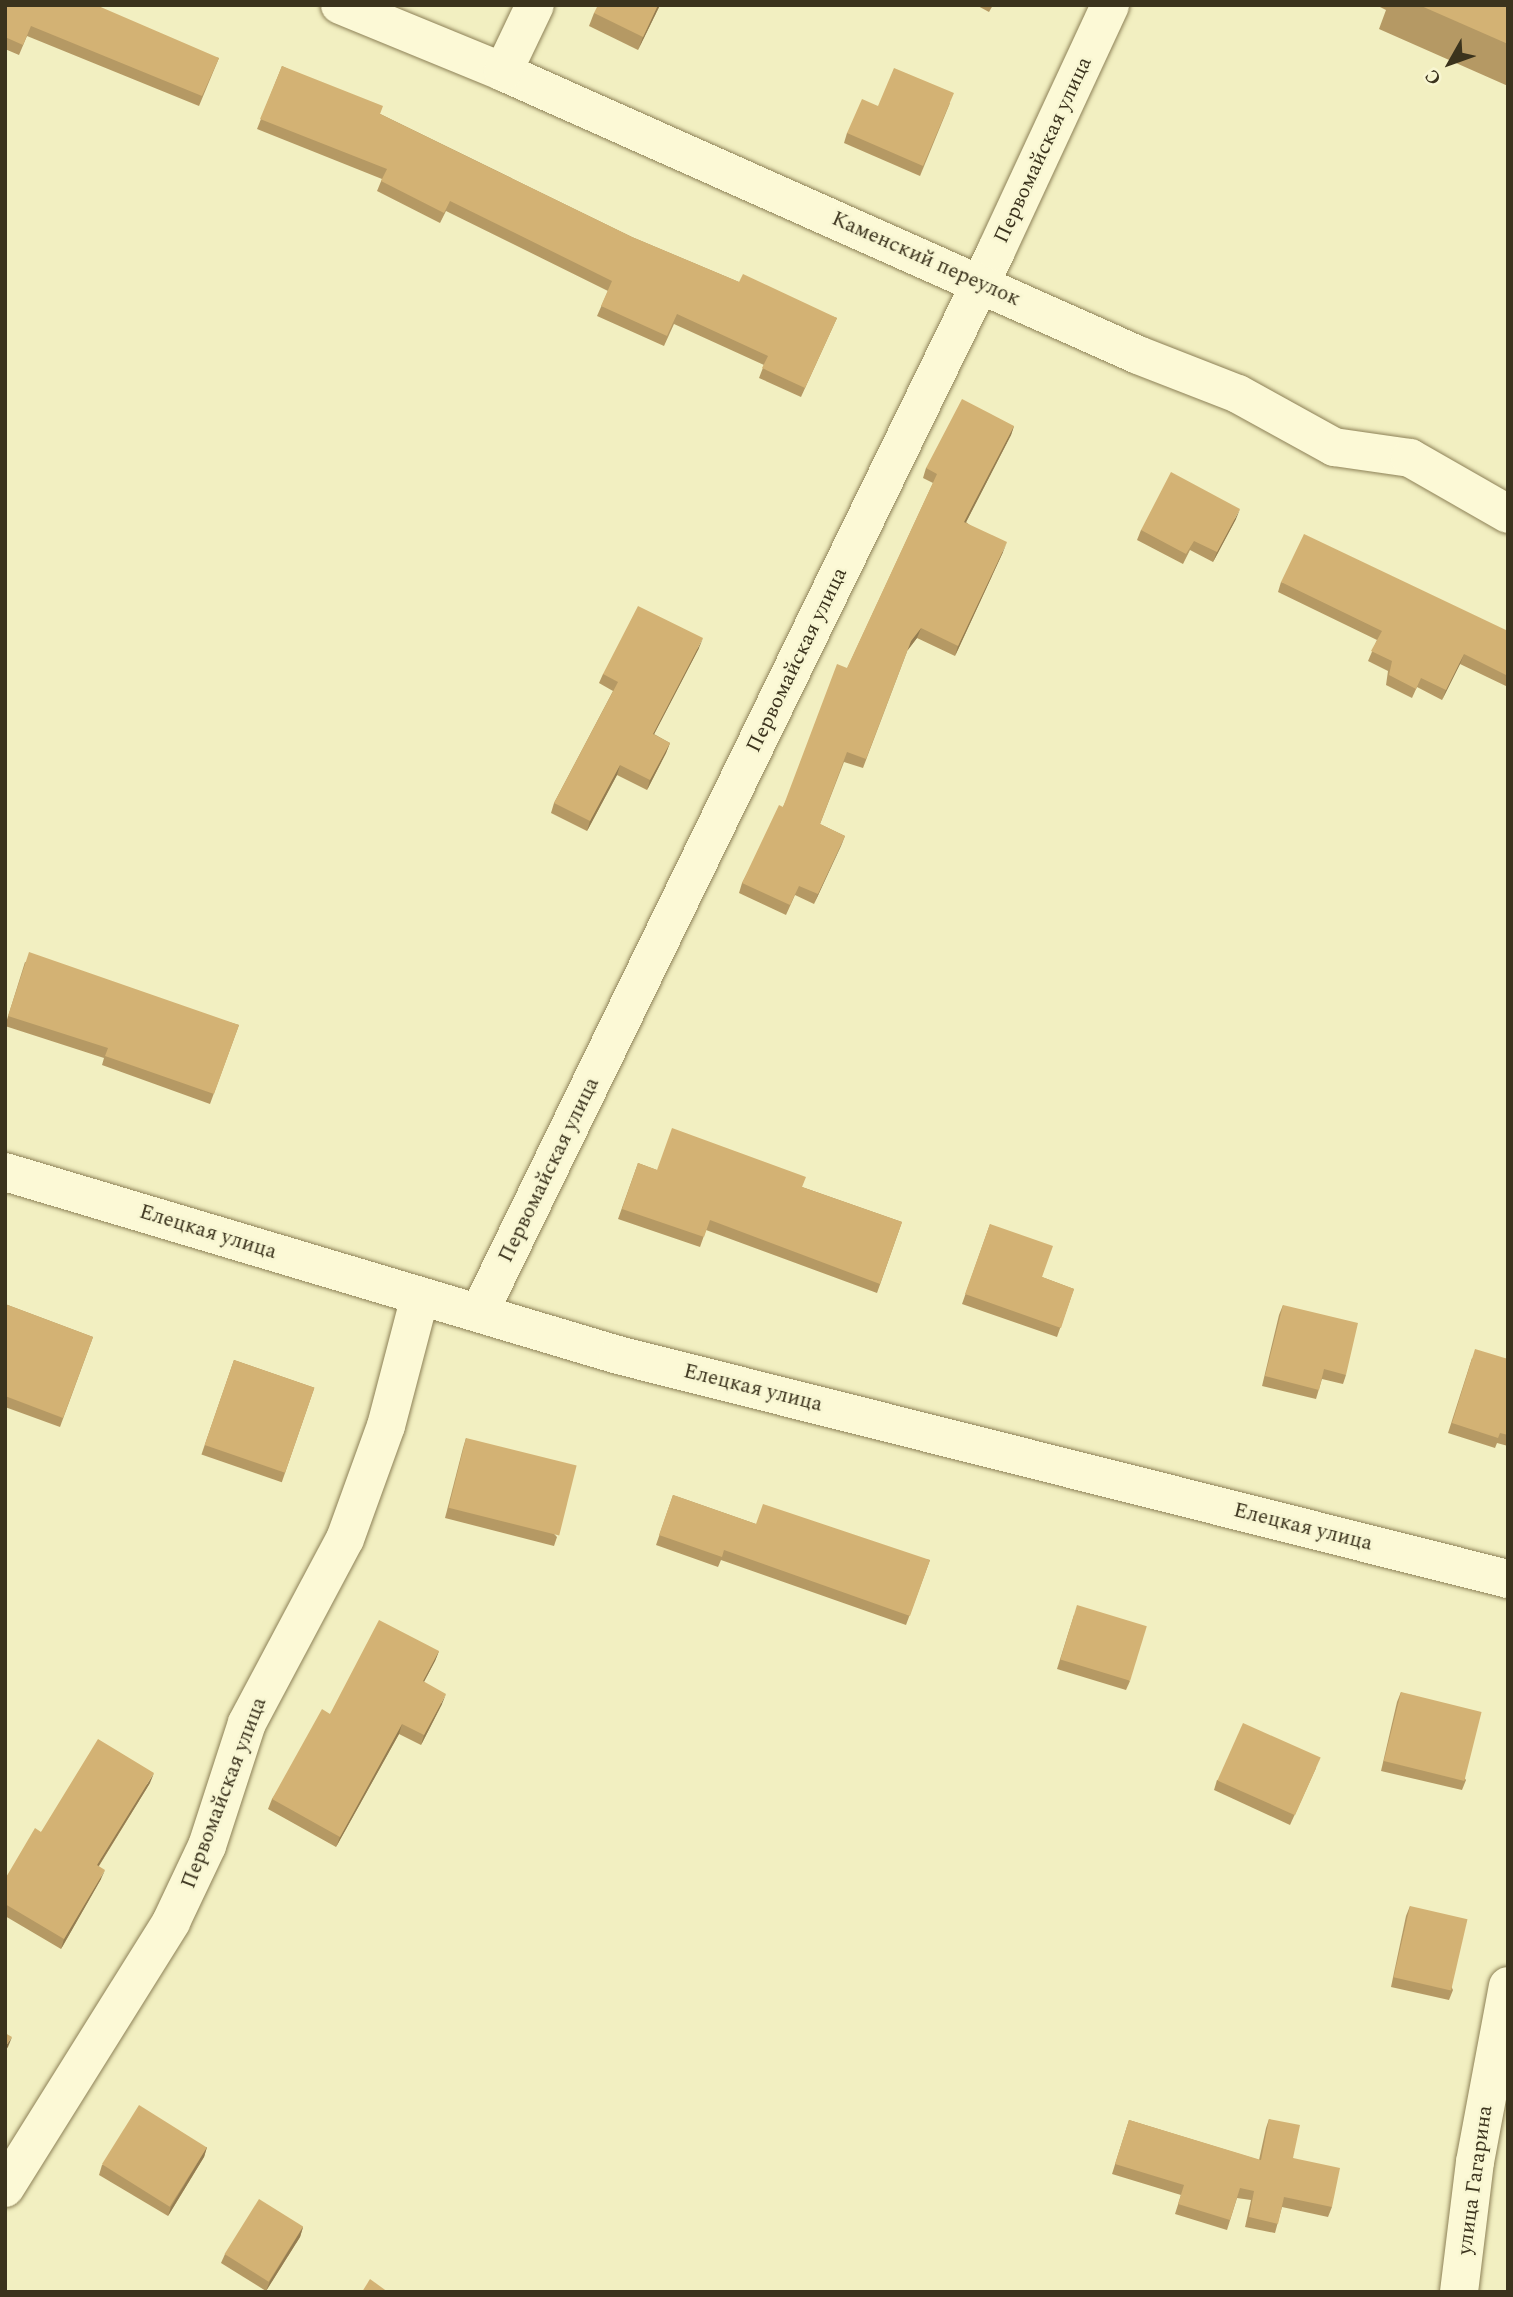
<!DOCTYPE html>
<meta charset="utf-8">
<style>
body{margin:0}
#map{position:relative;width:1513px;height:2297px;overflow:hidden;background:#f2efc1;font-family:Spectral,serif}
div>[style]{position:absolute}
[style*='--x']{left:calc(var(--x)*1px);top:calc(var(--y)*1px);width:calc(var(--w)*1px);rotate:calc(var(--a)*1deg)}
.roads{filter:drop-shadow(0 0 2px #8d8157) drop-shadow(0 0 2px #8d8157)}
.minor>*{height:38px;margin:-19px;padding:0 19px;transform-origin:19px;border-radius:19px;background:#fcf9d6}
.secondary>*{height:38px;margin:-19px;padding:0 19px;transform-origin:19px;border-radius:19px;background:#fcf9d6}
.wall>*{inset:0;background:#b59964;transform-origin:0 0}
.shaded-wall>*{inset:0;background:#947d51}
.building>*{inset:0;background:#d3b274;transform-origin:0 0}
span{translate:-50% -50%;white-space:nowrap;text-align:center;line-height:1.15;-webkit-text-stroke:5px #f8f6d2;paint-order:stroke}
.street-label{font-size:21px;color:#3b331d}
.frame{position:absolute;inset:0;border:7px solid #3b331d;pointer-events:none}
.north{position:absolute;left:1415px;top:28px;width:70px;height:70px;-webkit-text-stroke:5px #f8f6d2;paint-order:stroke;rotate:230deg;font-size:19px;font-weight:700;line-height:28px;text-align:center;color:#3b331d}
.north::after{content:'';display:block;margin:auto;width:24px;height:32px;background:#3b331d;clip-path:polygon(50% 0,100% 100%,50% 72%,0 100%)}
</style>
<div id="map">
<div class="roads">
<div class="minor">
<div style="--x:340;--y:5;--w:176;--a:22.3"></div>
<div style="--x:503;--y:72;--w:695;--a:24.02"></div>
<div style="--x:1138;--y:355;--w:107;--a:21.3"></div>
<div style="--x:1238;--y:394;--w:110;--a:28.9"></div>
<div style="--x:1334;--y:447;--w:77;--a:8.2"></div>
<div style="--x:1410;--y:458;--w:113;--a:29.7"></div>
<div style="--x:503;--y:72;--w:74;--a:-64.5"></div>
<div style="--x:479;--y:1313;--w:1181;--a:-64.04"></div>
<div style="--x:996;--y:251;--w:271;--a:-65.1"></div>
<div style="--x:5;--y:2188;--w:314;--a:-58"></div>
<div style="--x:171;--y:1922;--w:84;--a:-64.7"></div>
<div style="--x:207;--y:1846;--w:129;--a:-72"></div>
<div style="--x:247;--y:1723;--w:208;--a:-62"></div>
<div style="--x:345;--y:1539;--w:120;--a:-70.1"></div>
<div style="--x:386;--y:1426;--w:134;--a:-75.3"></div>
<div style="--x:1459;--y:2292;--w:131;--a:-83"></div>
<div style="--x:1475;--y:2162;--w:179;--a:-79.4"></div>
</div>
<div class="secondary">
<div style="--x:5;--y:1172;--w:640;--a:16.62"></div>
<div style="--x:618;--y:1355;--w:918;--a:14.13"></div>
</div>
</div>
<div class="wall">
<div style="clip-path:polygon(5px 5px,219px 58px,199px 106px,27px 36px,19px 55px,5px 49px)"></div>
<div style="clip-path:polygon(660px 5px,638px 50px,589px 26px,594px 13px)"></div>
<div style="clip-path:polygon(976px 5px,993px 5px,989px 12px)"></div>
<div style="clip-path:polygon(1376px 5px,1508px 5px,1508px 86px,1379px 29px,1386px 10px)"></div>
<div style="clip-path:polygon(282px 66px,632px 237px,739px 282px,837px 318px,801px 397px,759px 378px,764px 365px,674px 324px,664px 346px,597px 316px,608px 291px,446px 211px,440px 223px,377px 191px,382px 179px,257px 129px)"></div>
<div style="clip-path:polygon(950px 103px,920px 176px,844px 143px,847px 133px)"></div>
<div style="clip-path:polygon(1014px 426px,1011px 435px,966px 522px,1003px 552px,955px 656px,917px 638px,907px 651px,863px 768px,844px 762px,820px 824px,845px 836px,814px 904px,795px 895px,786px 915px,739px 893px,742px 883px,783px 807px,933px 483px,923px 478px,926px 468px)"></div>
<div style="clip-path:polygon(1236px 519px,1213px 562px,1190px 550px,1183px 564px,1137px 540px,1141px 530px)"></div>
<div style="clip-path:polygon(1281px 582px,1508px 631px,1508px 687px,1460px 664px,1442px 700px,1417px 687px,1412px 698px,1386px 685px,1388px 671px,1368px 661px,1377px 640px,1278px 592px)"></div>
<div style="clip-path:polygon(699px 648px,654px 734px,670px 743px,666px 753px,647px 790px,617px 775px,587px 831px,551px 813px,554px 803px,613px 691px,599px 683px,603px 674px)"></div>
<div style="clip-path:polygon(25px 962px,239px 1025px,210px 1104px,102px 1065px,104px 1058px,5px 1026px)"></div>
<div style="clip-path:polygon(638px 1163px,657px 1170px,802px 1187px,902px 1222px,877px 1293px,706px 1230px,700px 1247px,618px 1219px)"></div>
<div style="clip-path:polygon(990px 1224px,1042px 1277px,1074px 1289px,1057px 1337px,962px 1304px)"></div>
<div style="clip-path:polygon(5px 1304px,93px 1337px,60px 1427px,5px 1407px)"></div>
<div style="clip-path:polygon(1283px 1305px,1346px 1375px,1343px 1384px,1322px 1379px,1316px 1399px,1262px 1386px,1279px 1315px)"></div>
<div style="clip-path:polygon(1472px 1358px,1508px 1359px,1508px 1446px,1497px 1443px,1495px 1448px,1448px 1433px)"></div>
<div style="left:234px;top:1360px;width:85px;height:100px;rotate:19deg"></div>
<div style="clip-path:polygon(466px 1438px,557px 1537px,554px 1546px,445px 1518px,463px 1448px)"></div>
<div style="clip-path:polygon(673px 1495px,756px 1524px,930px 1560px,906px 1625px,721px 1560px,718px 1567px,656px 1545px)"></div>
<div style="clip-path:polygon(1074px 1615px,1130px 1681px,1126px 1690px,1057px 1669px)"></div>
<div style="clip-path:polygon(439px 1651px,435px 1661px,424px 1682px,442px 1704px,421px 1745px,399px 1734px,336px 1847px,268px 1809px,272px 1799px,330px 1714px)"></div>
<div style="clip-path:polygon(1401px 1692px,1466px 1780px,1462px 1790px,1381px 1771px,1397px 1702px)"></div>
<div style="clip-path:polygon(1316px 1768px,1290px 1825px,1214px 1790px,1217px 1780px)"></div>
<div style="clip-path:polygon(150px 1783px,99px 1866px,101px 1879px,61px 1949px,5px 1916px,5px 1879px,41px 1832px)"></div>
<div style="clip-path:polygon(1410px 1906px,1453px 1990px,1449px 2000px,1391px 1987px,1406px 1916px)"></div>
<div style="clip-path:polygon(1269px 2119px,1293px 2158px,1332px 2207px,1328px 2217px,1282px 2207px,1275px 2233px,1245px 2227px,1251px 2200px,1237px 2198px,1227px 2230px,1175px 2214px,1181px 2195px,1112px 2174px,1129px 2120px,1259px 2160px,1266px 2128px)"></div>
<div style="clip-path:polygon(207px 2147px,204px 2157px,168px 2216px,99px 2175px,102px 2165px)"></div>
<div style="clip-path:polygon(303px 2227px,300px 2237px,266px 2291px,221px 2263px,225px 2254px)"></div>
</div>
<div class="shaded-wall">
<div style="clip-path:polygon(658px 5px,660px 5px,638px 50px,643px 37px)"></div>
<div style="clip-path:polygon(1014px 426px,1011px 435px,961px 532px,964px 522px)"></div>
<div style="clip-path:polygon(1240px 509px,1236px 519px,1213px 562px,1217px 552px)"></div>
<div style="clip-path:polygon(1007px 542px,1003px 552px,955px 656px,958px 646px)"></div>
<div style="clip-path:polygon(921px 628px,917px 638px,907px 651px,863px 768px,911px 641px)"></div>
<div style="clip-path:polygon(703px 638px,699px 648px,649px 744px,653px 734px)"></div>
<div style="clip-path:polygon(1464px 654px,1460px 664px,1442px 700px,1446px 690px)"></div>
<div style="clip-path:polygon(670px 743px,666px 753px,647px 790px,650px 780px)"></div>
<div style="clip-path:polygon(620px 765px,617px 775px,587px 831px,590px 821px)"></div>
<div style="clip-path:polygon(845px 836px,841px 846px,814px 904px,818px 894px)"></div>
<div style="clip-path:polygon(439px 1651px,435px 1661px,419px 1691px,423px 1681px)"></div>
<div style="clip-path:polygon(446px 1694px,442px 1704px,421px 1745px,424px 1735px)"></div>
<div style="clip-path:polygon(402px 1724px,399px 1734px,336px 1847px,340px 1837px)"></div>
<div style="clip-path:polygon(154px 1773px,150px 1783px,93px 1875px,97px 1865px)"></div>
<div style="clip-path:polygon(105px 1870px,101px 1879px,61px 1949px,64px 1939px)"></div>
<div style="clip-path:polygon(12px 2037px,8px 2047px,5px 2051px,5px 2047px)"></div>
<div style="clip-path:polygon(207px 2147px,204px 2157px,168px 2216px,171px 2207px)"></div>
<div style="clip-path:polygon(303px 2227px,300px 2237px,266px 2291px,270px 2281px)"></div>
</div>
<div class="building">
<div style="clip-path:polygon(5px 5px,96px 5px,219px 58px,202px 96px,31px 26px,23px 45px,5px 37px)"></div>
<div style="clip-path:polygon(598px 5px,658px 5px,643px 37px,594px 13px)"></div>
<div style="clip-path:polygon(1419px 5px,1508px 5px,1508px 44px)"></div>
<div style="clip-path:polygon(282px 66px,383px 106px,380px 114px,632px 237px,739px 282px,743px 274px,837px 318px,805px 388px,762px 368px,768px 356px,677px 314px,667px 336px,601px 306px,612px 281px,450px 201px,444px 213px,381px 181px,387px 169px,260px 119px)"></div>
<div style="clip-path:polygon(894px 68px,954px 93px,923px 166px,847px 133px,862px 99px,878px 106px)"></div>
<div style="clip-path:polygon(962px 399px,1014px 426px,964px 522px,1007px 542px,958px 646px,921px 628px,911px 641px,866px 759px,847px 752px,820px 824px,845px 836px,818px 894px,799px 886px,790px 905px,742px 883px,779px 805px,783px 807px,837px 664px,847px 668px,937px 474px,926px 468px)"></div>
<div style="clip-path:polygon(1171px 472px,1240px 509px,1217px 552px,1194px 541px,1186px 554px,1141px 530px)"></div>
<div style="clip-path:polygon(1304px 534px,1508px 631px,1508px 676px,1464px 654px,1446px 690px,1421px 678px,1416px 689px,1389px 675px,1392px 661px,1371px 651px,1382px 631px,1281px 582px)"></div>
<div style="clip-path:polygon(638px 606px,703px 638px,653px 734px,670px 743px,650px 780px,620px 765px,590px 821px,554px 803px,618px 682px,603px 674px)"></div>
<div style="clip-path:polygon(29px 952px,239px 1025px,214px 1094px,105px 1056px,108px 1048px,8px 1016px)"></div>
<div style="clip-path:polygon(672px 1128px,806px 1177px,802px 1187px,902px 1222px,880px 1284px,710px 1220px,704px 1237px,622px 1209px,638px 1163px,657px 1170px)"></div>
<div style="clip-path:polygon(990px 1224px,1053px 1246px,1042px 1277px,1074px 1289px,1061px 1328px,965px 1294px)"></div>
<div style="clip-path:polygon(5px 1304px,93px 1337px,63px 1418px,5px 1396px)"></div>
<div style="clip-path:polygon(1283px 1305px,1358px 1323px,1346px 1375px,1324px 1369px,1319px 1390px,1265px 1376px)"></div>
<div style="clip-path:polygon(1475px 1349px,1508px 1359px,1508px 1435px,1500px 1433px,1498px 1438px,1452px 1423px)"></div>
<div style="left:234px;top:1360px;width:85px;height:90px;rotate:19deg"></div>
<div style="left:466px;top:1438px;width:114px;height:72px;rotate:14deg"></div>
<div style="clip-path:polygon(673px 1495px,756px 1524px,763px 1504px,930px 1560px,910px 1616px,724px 1550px,722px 1557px,659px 1535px)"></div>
<div style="left:1077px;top:1605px;width:73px;height:57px;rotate:17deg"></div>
<div style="clip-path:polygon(379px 1620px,439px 1651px,423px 1681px,446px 1694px,424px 1735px,402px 1724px,340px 1837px,272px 1799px,322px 1709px,330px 1714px)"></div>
<div style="left:1401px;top:1692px;width:83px;height:71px;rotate:14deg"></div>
<div style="left:1243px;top:1723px;width:85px;height:63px;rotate:24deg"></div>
<div style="clip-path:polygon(98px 1739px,154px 1773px,97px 1865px,105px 1870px,64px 1939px,5px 1904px,5px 1879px,35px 1828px,41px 1832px)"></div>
<div style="left:1410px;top:1906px;width:59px;height:73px;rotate:13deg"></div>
<div style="clip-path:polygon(5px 2033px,12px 2037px,5px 2047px)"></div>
<div style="left:139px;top:2105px;width:80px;height:70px;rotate:32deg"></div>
<div style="clip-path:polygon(1269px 2119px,1300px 2125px,1293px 2158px,1340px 2168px,1332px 2207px,1284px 2197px,1278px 2224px,1249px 2217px,1254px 2191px,1240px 2188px,1230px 2220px,1178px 2204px,1184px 2185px,1115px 2164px,1129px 2120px,1261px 2160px)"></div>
<div style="left:259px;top:2199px;width:52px;height:65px;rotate:32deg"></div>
<div style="clip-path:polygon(370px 2279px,388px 2292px,362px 2292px)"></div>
</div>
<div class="street-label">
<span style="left:1043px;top:150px;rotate:-65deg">Первомайская улица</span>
<span style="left:926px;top:259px;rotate:24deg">Каменский переулок</span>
<span style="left:797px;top:660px;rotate:-64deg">Первомайская улица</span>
<span style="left:549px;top:1170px;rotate:-64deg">Первомайская улица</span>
<span style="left:208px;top:1232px;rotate:17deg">Елецкая улица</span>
<span style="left:753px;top:1388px;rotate:14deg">Елецкая улица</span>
<span style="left:1303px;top:1527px;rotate:14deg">Елецкая улица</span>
<span style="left:224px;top:1793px;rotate:-69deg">Первомайская улица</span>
<span style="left:1475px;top:2180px;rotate:-82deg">улица Гагарина</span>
</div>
<div class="frame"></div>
<div class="north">С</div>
</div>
